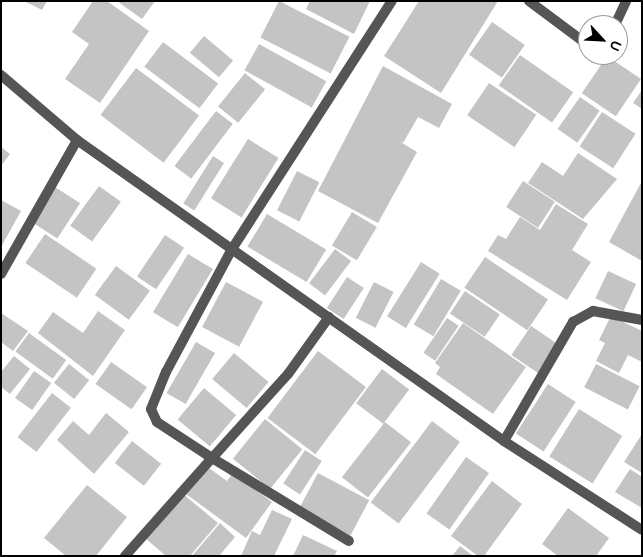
<!DOCTYPE html>
<style>
body{margin:0}
#map{position:relative;width:643px;height:557px;overflow:hidden;background:#fff;font-family:Quicksand,sans-serif}
div>[style]{position:absolute}
[style*='--x']{left:calc(var(--x)*1px);top:calc(var(--y)*1px);width:calc(var(--w)*1px);rotate:calc(var(--a)*1deg)}
.building>*{inset:0;background:#c4c4c4;transform-origin:0 0}
.street>*{height:10px;margin:-5px;padding:0 5px;transform-origin:5px;border-radius:5px;background:#555}
span{translate:-50% -50%;white-space:nowrap;text-align:center;line-height:1.15;-webkit-text-stroke:4.5px #fff;paint-order:stroke}
.frame{position:absolute;inset:0;border:2px solid #000;pointer-events:none}
.north{position:absolute;left:578px;top:15px;width:50px;height:50px;box-sizing:border-box;background:#fff;border:1px solid #999;border-radius:50%;rotate:115deg;font-size:14px;font-weight:700;line-height:20px;text-align:center;color:#000}
.north::after{content:'';display:block;margin:auto;width:18px;height:22px;background:#000;clip-path:polygon(50% 0,100% 100%,50% 72%,0 100%)}
</style>
<div id="map">
<div class="building">
<div style="clip-path:polygon(24px 1px,47px 1px,42px 10px)"></div>
<div style="clip-path:polygon(93px 1px,107px 1px,149px 31px,100px 103px,65px 79px,89px 44px,72px 32px)"></div>
<div style="clip-path:polygon(117px 1px,155px 1px,142px 19px)"></div>
<div style="left:279px;top:1px;width:79px;height:41px;rotate:27deg"></div>
<div style="clip-path:polygon(310px 1px,370px 1px,354px 34px,306px 9px)"></div>
<div style="clip-path:polygon(419px 1px,498px 1px,441px 93px,384px 56px)"></div>
<div style="left:492px;top:22px;width:40px;height:40px;rotate:35deg"></div>
<div style="left:204px;top:36px;width:38px;height:22px;rotate:40deg"></div>
<div style="left:163px;top:42px;width:69px;height:31px;rotate:37deg"></div>
<div style="left:259px;top:44px;width:77px;height:30px;rotate:29deg"></div>
<div style="left:520px;top:55px;width:65px;height:37px;rotate:35deg"></div>
<div style="left:607px;top:56px;width:41px;height:45px;rotate:34deg"></div>
<div style="clip-path:polygon(383px 66px,452px 104px,439px 128px,418px 117px,403px 143px,397px 140px,417px 152px,378px 223px,318px 191px)"></div>
<div style="left:136px;top:68px;width:79px;height:59px;rotate:37deg"></div>
<div style="left:245px;top:73px;width:26px;height:43px;rotate:39deg"></div>
<div style="left:489px;top:83px;width:57px;height:39px;rotate:34deg"></div>
<div style="clip-path:polygon(642px 90px,642px 109px,633px 103px)"></div>
<div style="left:580px;top:97px;width:24px;height:39px;rotate:35deg"></div>
<div style="left:216px;top:111px;width:21px;height:69px;rotate:37deg"></div>
<div style="left:602px;top:112px;width:40px;height:41px;rotate:33deg"></div>
<div style="left:248px;top:139px;width:36px;height:70px;rotate:32deg"></div>
<div style="clip-path:polygon(1px 147px,10px 154px,1px 166px)"></div>
<div style="clip-path:polygon(578px 153px,617px 179px,583px 219px,528px 183px,542px 162px,563px 176px)"></div>
<div style="left:213px;top:156px;width:13px;height:56px;rotate:32deg"></div>
<div style="left:297px;top:171px;width:25px;height:44px;rotate:27deg"></div>
<div style="left:523px;top:181px;width:38px;height:31px;rotate:33deg"></div>
<div style="clip-path:polygon(642px 181px,642px 261px,609px 242px)"></div>
<div style="left:99px;top:186px;width:27px;height:49px;rotate:36deg"></div>
<div style="left:55px;top:187px;width:30px;height:42px;rotate:33deg"></div>
<div style="clip-path:polygon(1px 200px,21px 211px,1px 247px)"></div>
<div style="clip-path:polygon(556px 204px,588px 224px,572px 250px,591px 262px,567px 300px,488px 251px,498px 235px,506px 239px,520px 217px,540px 230px)"></div>
<div style="left:352px;top:212px;width:29px;height:39px;rotate:31deg"></div>
<div style="left:267px;top:214px;width:69px;height:38px;rotate:31deg"></div>
<div style="left:45px;top:234px;width:62px;height:35px;rotate:34deg"></div>
<div style="left:165px;top:235px;width:23px;height:50px;rotate:34deg"></div>
<div style="left:335px;top:249px;width:20px;height:43px;rotate:37deg"></div>
<div style="left:188px;top:254px;width:29px;height:68px;rotate:31deg"></div>
<div style="left:485px;top:257px;width:76px;height:37px;rotate:34deg"></div>
<div style="left:421px;top:262px;width:22px;height:64px;rotate:32deg"></div>
<div style="left:116px;top:266px;width:42px;height:36px;rotate:36deg"></div>
<div style="left:608px;top:271px;width:31px;height:30px;rotate:25deg"></div>
<div style="left:347px;top:277px;width:20px;height:37px;rotate:33deg"></div>
<div style="left:441px;top:279px;width:23px;height:53px;rotate:31deg"></div>
<div style="left:226px;top:282px;width:42px;height:51px;rotate:28deg"></div>
<div style="left:374px;top:282px;width:22px;height:40px;rotate:27deg"></div>
<div style="left:465px;top:291px;width:42px;height:27px;rotate:34deg"></div>
<div style="clip-path:polygon(98px 311px,125px 330px,93px 376px,38px 333px,53px 312px,83px 333px)"></div>
<div style="clip-path:polygon(1px 313px,28px 331px,13px 351px,1px 342px)"></div>
<div style="clip-path:polygon(611px 316px,642px 331px,642px 362px,628px 355px,619px 373px,596px 361px,605px 343px,599px 340px)"></div>
<div style="left:447px;top:318px;width:14px;height:42px;rotate:34deg"></div>
<div style="clip-path:polygon(463px 323px,526px 367px,493px 414px,436px 374px,440px 367px,435px 363px)"></div>
<div style="left:531px;top:326px;width:32px;height:35px;rotate:34deg"></div>
<div style="left:29px;top:333px;width:46px;height:23px;rotate:36deg"></div>
<div style="left:196px;top:342px;width:22px;height:59px;rotate:30deg"></div>
<div style="left:318px;top:351px;width:60px;height:84px;rotate:37deg"></div>
<div style="left:234px;top:353px;width:45px;height:34px;rotate:40deg"></div>
<div style="clip-path:polygon(14px 356px,30px 369px,10px 394px,1px 387px,1px 372px)"></div>
<div style="left:111px;top:362px;width:44px;height:27px;rotate:35deg"></div>
<div style="left:69px;top:364px;width:26px;height:24px;rotate:39deg"></div>
<div style="left:596px;top:364px;width:49px;height:26px;rotate:27deg"></div>
<div style="left:382px;top:369px;width:34px;height:43px;rotate:37deg"></div>
<div style="left:34px;top:371px;width:21px;height:33px;rotate:35deg"></div>
<div style="left:548px;top:384px;width:33px;height:59px;rotate:33deg"></div>
<div style="left:204px;top:388px;width:42px;height:41px;rotate:40deg"></div>
<div style="left:52px;top:393px;width:24px;height:56px;rotate:38deg"></div>
<div style="left:579px;top:409px;width:51px;height:56px;rotate:32deg"></div>
<div style="clip-path:polygon(106px 413px,129px 432px,94px 474px,57px 440px,73px 421px,89px 435px)"></div>
<div style="left:265px;top:419px;width:48px;height:51px;rotate:39deg"></div>
<div style="left:432px;top:421px;width:35px;height:102px;rotate:37deg"></div>
<div style="left:385px;top:422px;width:33px;height:70px;rotate:38deg"></div>
<div style="clip-path:polygon(642px 434px,642px 473px,624px 462px)"></div>
<div style="left:132px;top:441px;width:37px;height:28px;rotate:38deg"></div>
<div style="left:305px;top:450px;width:20px;height:40px;rotate:33deg"></div>
<div style="left:466px;top:457px;width:28px;height:69px;rotate:35deg"></div>
<div style="clip-path:polygon(206px 466px,227px 481px,233px 473px,272px 502px,246px 538px,186px 494px)"></div>
<div style="clip-path:polygon(630px 469px,642px 477px,642px 508px,615px 492px)"></div>
<div style="left:318px;top:473px;width:58px;height:40px;rotate:28deg"></div>
<div style="clip-path:polygon(492px 481px,522px 504px,484px 556px,478px 556px,451px 536px)"></div>
<div style="clip-path:polygon(87px 485px,127px 517px,96px 556px,66px 556px,44px 538px)"></div>
<div style="clip-path:polygon(182px 493px,218px 523px,190px 556px,166px 556px,145px 538px)"></div>
<div style="clip-path:polygon(568px 508px,609px 538px,596px 556px,558px 556px,542px 544px)"></div>
<div style="clip-path:polygon(272px 510px,292px 519px,274px 556px,241px 556px,252px 531px,260px 535px)"></div>
<div style="clip-path:polygon(220px 523px,235px 537px,219px 556px,192px 556px)"></div>
<div style="clip-path:polygon(303px 535px,337px 551px,334px 556px,293px 556px)"></div>
<div style="clip-path:polygon(460px 546px,473px 556px,452px 556px)"></div>
</div>
<div class="street">
<div style="--x:529;--y:1;--w:74;--a:36.7"></div>
<div style="--x:615;--y:25;--w:26;--a:-65"></div>
<div style="--x:1;--y:75;--w:100;--a:40.5"></div>
<div style="--x:77;--y:140;--w:522;--a:35.18"></div>
<div style="--x:504;--y:441;--w:164;--a:32.8"></div>
<div style="--x:1;--y:274;--w:154;--a:-60.4"></div>
<div style="--x:329;--y:317;--w:70;--a:125.7"></div>
<div style="--x:288;--y:374;--w:113;--a:132.1"></div>
<div style="--x:212;--y:458;--w:66;--a:-146.8"></div>
<div style="--x:157;--y:422;--w:14;--a:-115"></div>
<div style="--x:151;--y:409;--w:40;--a:-68"></div>
<div style="--x:166;--y:372;--w:140;--a:-61.8"></div>
<div style="--x:232;--y:249;--w:295;--a:-57.2"></div>
<div style="--x:504;--y:441;--w:138;--a:-59.9"></div>
<div style="--x:573;--y:322;--w:23;--a:-29"></div>
<div style="--x:593;--y:311;--w:50;--a:10.4"></div>
<div style="--x:125;--y:556;--w:131;--a:-48.4"></div>
<div style="--x:212;--y:458;--w:160;--a:31.2"></div>
</div>
<div class="frame"></div>
<div class="north">U</div>
</div>
